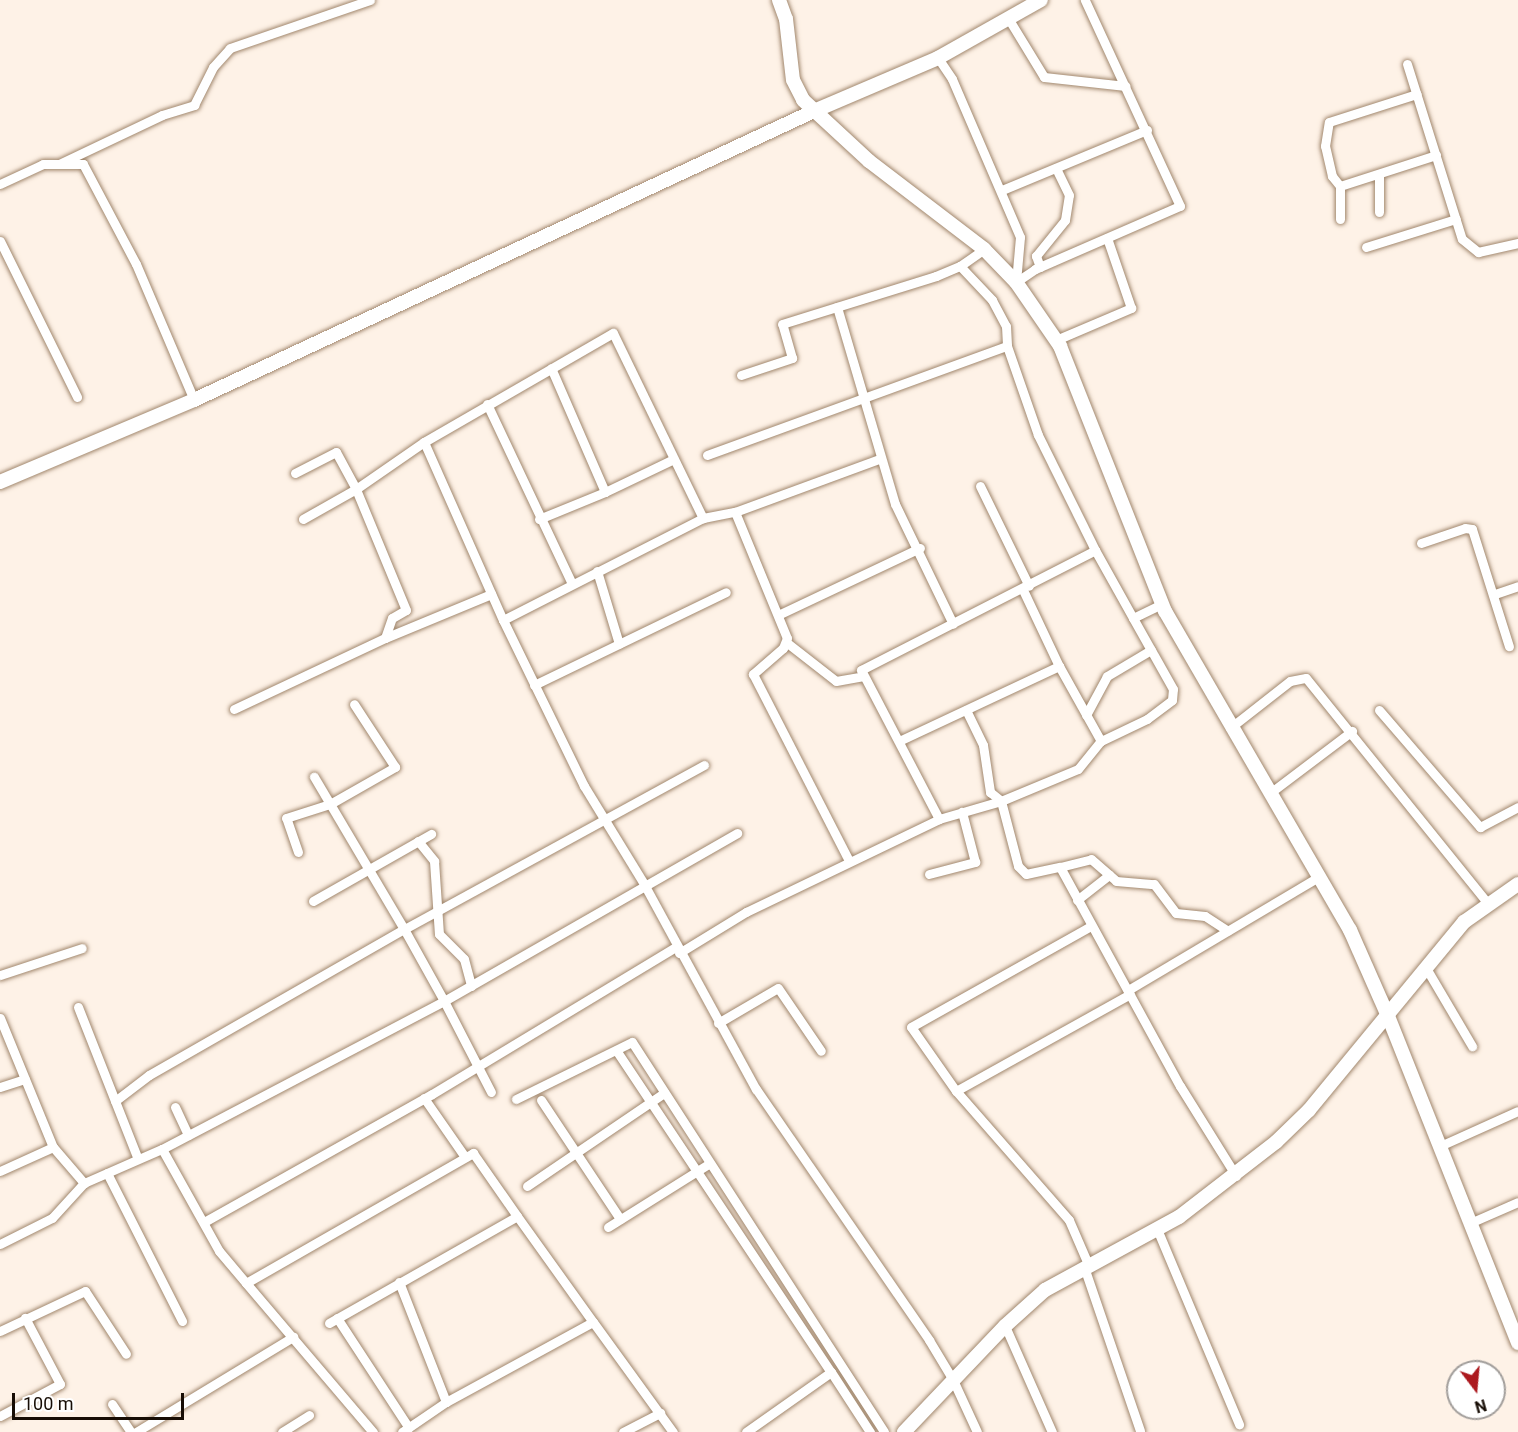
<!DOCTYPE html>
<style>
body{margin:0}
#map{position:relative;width:1518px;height:1432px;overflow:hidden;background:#fef2e7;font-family:Roboto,sans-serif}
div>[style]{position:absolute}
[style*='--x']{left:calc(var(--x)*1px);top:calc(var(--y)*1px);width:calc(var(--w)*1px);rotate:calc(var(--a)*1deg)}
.roads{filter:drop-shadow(0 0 2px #a1876d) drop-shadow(0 0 2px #a1876d)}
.street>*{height:9px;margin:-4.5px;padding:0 4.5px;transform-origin:4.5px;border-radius:4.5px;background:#fff}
.secondary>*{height:14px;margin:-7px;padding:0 7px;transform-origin:7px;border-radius:7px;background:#fff}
span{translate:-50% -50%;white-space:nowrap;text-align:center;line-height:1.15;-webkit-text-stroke:5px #fff;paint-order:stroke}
.north{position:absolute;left:1446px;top:1360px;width:60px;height:60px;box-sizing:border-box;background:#fff;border:2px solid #a29e9b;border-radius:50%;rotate:164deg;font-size:16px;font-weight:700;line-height:24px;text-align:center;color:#170d05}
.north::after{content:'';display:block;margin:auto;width:21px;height:27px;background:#ac191e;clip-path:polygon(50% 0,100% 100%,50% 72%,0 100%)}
.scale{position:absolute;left:12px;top:1393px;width:172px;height:27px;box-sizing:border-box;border:3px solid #170d05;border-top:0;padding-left:8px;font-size:18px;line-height:21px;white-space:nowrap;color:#170d05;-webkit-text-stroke:4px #fff;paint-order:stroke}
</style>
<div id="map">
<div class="roads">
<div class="street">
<div style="--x:1008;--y:18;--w:69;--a:58.6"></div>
<div style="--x:1044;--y:77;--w:82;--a:6.3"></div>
<div style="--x:938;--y:58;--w:25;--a:56"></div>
<div style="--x:952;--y:79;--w:172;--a:66.7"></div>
<div style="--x:1020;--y:237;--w:45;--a:95.1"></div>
<div style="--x:1407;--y:64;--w:183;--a:72.6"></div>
<div style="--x:1462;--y:239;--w:21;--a:39"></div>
<div style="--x:1478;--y:252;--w:41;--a:-12.7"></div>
<div style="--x:59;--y:164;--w:114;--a:-25.4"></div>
<div style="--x:162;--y:115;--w:34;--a:-17"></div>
<div style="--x:194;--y:105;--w:42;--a:-63.4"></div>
<div style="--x:213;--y:67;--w:25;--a:-48"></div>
<div style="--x:230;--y:48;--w:148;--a:-18.9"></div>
<div style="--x:1379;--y:174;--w:38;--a:90"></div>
<div style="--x:0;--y:184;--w:47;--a:-24.9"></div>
<div style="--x:43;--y:164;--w:40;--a:0"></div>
<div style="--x:83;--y:164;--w:113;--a:62.1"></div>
<div style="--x:136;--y:264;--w:148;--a:66.9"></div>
<div style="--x:1340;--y:186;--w:101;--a:-17.9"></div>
<div style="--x:1002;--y:190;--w:157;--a:-22.5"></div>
<div style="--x:1340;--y:219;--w:33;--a:-90"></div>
<div style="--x:1340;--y:186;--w:13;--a:-129"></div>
<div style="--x:1332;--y:176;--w:31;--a:-103"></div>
<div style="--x:1325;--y:146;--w:24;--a:-81"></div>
<div style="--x:1329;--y:122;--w:92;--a:-17.7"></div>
<div style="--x:0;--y:241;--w:174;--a:63.7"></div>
<div style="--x:1366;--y:247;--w:94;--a:-17.3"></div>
<div style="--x:960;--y:266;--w:47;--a:46.7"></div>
<div style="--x:992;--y:300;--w:30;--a:62"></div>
<div style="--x:1006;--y:326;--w:20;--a:87"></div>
<div style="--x:1007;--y:346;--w:94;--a:70.8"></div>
<div style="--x:1038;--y:435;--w:128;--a:63.6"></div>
<div style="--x:1040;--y:267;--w:12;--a:-110"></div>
<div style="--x:1036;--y:256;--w:46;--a:-51.1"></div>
<div style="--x:1065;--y:220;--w:25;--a:-81"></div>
<div style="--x:1069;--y:195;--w:30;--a:-116"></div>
<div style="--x:1016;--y:282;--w:23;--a:-34"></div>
<div style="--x:1035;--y:269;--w:158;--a:-23.5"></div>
<div style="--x:1180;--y:206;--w:227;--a:-114.8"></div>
<div style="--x:837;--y:307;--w:205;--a:73.6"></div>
<div style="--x:895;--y:504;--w:133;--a:64.2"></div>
<div style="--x:1056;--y:340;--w:82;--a:-23.1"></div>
<div style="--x:1131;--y:308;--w:74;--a:-108.9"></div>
<div style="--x:741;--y:375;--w:54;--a:-18.4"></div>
<div style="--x:792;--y:358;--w:35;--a:-106"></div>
<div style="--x:782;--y:324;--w:161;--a:-17.3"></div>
<div style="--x:936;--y:276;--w:26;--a:-23"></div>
<div style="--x:960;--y:266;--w:29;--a:-35"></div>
<div style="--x:487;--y:404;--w:199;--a:64.7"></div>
<div style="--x:424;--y:442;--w:195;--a:66.1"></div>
<div style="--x:503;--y:620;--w:185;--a:64"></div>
<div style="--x:584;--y:786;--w:115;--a:58.5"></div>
<div style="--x:644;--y:884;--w:234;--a:61.4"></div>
<div style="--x:756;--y:1089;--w:305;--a:55.4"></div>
<div style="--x:929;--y:1340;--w:47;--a:59"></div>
<div style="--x:953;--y:1380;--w:57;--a:65.2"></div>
<div style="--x:707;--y:455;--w:319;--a:-20"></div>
<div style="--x:295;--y:473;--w:46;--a:-27.1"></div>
<div style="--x:336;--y:452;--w:42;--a:61.6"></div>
<div style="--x:356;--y:489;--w:61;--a:150.5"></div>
<div style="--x:980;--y:486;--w:111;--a:63.9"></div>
<div style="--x:605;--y:492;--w:76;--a:-25.6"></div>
<div style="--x:735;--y:512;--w:136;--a:67.6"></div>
<div style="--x:787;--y:638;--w:11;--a:112"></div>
<div style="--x:783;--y:648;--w:40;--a:139"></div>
<div style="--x:753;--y:674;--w:210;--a:62.8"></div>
<div style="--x:539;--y:519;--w:71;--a:-22.2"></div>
<div style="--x:605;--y:492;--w:135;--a:-113.5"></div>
<div style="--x:1421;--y:543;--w:46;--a:-18.8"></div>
<div style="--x:1465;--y:528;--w:7;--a:8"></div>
<div style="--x:1472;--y:529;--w:123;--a:72.5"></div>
<div style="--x:597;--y:571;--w:76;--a:73.2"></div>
<div style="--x:1023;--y:590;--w:84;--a:64.7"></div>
<div style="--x:1059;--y:666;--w:86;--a:60.8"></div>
<div style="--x:1495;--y:594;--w:24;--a:-19"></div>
<div style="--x:778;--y:615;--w:157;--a:-25.3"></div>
<div style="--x:503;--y:620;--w:225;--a:-27"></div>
<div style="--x:703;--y:518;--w:33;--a:-11"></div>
<div style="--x:735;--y:512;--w:153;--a:-20.2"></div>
<div style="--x:385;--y:638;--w:115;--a:-22.5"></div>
<div style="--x:786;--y:642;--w:63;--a:38"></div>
<div style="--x:836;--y:681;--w:28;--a:-10"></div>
<div style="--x:534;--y:685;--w:213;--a:-25.8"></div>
<div style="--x:234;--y:709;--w:167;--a:-25.2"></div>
<div style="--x:385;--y:638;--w:21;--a:-71"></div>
<div style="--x:392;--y:618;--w:16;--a:-30"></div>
<div style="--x:406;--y:610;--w:131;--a:-112.5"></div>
<div style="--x:356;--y:489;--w:83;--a:-34.7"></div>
<div style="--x:424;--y:442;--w:218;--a:-30"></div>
<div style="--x:613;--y:333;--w:206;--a:64.1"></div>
<div style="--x:966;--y:710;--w:39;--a:64"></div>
<div style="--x:983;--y:745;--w:48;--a:81.5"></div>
<div style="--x:990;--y:792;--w:14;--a:39"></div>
<div style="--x:1001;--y:801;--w:67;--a:75.3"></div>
<div style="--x:1018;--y:866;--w:11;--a:45"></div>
<div style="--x:1026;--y:874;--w:35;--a:-12"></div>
<div style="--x:1060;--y:867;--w:250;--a:61.3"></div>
<div style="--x:1180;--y:1086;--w:106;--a:58.1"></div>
<div style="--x:1379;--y:710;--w:155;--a:49.2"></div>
<div style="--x:1480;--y:827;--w:43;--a:-27.8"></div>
<div style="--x:1086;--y:715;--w:44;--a:-61.7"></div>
<div style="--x:1107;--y:676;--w:51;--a:-30.6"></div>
<div style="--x:1230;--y:728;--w:76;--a:-38.1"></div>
<div style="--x:1290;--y:681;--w:16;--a:-11"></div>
<div style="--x:1306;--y:678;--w:292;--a:51.1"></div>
<div style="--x:899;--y:741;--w:177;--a:-25.1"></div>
<div style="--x:704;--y:765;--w:342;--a:151.3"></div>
<div style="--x:404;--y:929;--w:82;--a:60.9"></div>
<div style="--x:444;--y:1001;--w:338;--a:-29.8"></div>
<div style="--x:1270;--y:793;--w:103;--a:-37.1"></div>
<div style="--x:939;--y:819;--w:65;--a:-16.2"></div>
<div style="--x:1001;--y:801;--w:83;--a:-22.6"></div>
<div style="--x:1078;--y:769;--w:36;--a:-51"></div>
<div style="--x:1101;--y:741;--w:51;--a:-25.6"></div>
<div style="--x:1147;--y:719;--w:31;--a:-37"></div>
<div style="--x:1172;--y:700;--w:11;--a:-85"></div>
<div style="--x:1173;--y:689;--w:81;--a:-119.4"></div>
<div style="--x:418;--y:841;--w:26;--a:51"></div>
<div style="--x:434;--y:861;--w:73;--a:86.1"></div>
<div style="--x:439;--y:934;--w:35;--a:45"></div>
<div style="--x:464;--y:959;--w:28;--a:75"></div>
<div style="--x:298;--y:852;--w:36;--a:-109"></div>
<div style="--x:286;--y:818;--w:46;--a:-17.7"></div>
<div style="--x:330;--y:804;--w:75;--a:-29.6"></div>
<div style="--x:395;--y:767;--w:75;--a:-123.1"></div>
<div style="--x:1060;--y:867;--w:32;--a:-14"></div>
<div style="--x:1091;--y:859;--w:33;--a:41"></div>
<div style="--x:1116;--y:881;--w:38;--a:5"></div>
<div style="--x:1154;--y:884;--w:36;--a:53"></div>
<div style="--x:1176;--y:913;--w:29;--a:6"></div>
<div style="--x:1205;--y:916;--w:27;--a:33"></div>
<div style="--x:929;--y:874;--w:48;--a:-14.6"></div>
<div style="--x:975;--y:862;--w:52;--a:-104.6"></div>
<div style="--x:1077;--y:900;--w:41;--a:-38"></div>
<div style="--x:313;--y:901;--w:136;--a:-29.6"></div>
<div style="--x:679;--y:953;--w:79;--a:-31.5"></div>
<div style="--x:746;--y:912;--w:214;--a:-25.7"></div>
<div style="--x:939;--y:819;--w:168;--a:-117.6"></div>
<div style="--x:861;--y:670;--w:263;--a:-27.1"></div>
<div style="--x:1095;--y:550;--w:78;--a:60.8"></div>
<div style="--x:1133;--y:618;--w:32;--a:-26"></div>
<div style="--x:1426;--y:968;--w:91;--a:59.5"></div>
<div style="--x:0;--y:975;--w:86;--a:-18.2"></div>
<div style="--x:1128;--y:990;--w:223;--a:-30.7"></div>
<div style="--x:78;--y:1007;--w:163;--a:68.5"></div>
<div style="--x:0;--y:1018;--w:139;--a:67.7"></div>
<div style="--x:718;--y:1023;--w:69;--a:-30.3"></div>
<div style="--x:778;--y:988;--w:76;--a:55.7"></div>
<div style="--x:618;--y:1053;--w:384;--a:56.3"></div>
<div style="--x:831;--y:1372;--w:104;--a:144.8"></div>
<div style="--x:0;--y:1087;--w:26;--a:-18"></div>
<div style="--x:956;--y:1091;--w:199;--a:-29.1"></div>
<div style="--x:491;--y:1092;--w:102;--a:-117.3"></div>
<div style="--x:444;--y:1001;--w:318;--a:152.3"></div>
<div style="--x:162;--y:1149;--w:117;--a:60.8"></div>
<div style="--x:219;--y:1251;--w:42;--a:49.8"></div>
<div style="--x:246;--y:1283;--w:262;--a:-29.8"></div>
<div style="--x:473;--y:1153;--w:77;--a:55.1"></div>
<div style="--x:424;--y:1098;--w:72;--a:55.2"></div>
<div style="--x:516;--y:1099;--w:129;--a:-26.2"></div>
<div style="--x:632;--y:1042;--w:464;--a:57.1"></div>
<div style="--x:541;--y:1100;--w:143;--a:56.4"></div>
<div style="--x:115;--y:1101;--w:43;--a:-37.4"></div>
<div style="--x:149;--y:1075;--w:294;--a:-29.8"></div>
<div style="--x:404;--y:929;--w:177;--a:-120.6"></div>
<div style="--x:175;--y:1107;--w:31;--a:65"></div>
<div style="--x:1440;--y:1146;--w:85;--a:-24.2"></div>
<div style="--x:0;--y:1171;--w:58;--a:-24.4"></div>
<div style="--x:53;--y:1147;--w:48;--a:49.3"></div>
<div style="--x:84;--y:1183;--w:85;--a:-23.6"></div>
<div style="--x:107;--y:1173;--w:166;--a:63.1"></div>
<div style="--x:527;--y:1186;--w:166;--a:-34.2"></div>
<div style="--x:204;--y:1222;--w:261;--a:-29.3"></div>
<div style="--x:432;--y:1094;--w:286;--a:-31.1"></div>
<div style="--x:1470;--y:1223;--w:52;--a:-23.6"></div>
<div style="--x:608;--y:1227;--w:120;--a:-32.1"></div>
<div style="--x:1157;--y:1229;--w:212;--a:67.2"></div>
<div style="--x:0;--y:1244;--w:58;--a:-26.6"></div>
<div style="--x:52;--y:1218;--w:47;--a:-47.6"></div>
<div style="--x:1088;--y:1264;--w:48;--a:-113.4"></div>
<div style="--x:1069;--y:1220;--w:171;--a:-131.2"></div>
<div style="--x:956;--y:1091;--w:78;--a:-125.1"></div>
<div style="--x:911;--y:1027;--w:206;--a:-29.3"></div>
<div style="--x:1084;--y:1267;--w:173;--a:71.1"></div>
<div style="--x:399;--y:1282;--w:129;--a:68.6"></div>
<div style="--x:246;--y:1283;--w:196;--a:49.6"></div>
<div style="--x:337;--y:1318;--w:131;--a:56.8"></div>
<div style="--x:329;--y:1323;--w:216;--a:-29.6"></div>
<div style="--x:517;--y:1216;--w:130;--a:54.4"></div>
<div style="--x:1005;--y:1326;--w:116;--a:66.1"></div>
<div style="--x:0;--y:1331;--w:94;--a:-25.2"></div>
<div style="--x:85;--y:1291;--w:75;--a:56.9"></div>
<div style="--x:831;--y:1372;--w:72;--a:57"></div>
<div style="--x:112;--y:1404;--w:34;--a:56"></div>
<div style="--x:0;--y:1416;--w:68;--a:-28.1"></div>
<div style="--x:60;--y:1384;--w:75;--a:-117.9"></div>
<div style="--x:136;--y:1432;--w:184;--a:-31.2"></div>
<div style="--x:282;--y:1432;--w:32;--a:-32"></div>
<div style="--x:402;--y:1432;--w:53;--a:-34.3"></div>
<div style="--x:446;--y:1402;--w:167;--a:-28.6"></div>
<div style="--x:593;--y:1322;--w:136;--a:54"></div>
<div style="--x:623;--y:1432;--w:42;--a:-27.2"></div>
</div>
<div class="secondary">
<div style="--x:779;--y:0;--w:20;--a:70"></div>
<div style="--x:786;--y:19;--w:61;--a:83.5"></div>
<div style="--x:793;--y:80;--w:22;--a:63"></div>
<div style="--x:803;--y:100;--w:90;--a:42.7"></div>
<div style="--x:869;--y:161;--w:145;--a:37.4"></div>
<div style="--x:984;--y:249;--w:46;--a:45.9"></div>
<div style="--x:1016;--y:282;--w:78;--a:55.5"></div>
<div style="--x:1060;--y:346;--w:285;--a:68.4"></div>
<div style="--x:1165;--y:611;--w:369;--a:59.9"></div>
<div style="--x:1350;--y:930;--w:94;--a:66.2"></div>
<div style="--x:1388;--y:1016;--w:352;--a:68.3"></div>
<div style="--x:0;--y:482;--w:211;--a:-22.9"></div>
<div style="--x:194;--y:400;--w:684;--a:-24.99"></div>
<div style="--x:814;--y:111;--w:135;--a:-23.1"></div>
<div style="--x:938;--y:58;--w:118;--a:-29.4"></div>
<div style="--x:904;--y:1432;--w:146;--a:-46.4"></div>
<div style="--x:1005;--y:1326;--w:54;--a:-42"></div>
<div style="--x:1045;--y:1290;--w:153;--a:-28.6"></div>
<div style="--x:1179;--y:1217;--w:123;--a:-37.7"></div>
<div style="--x:1276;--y:1142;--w:46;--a:-44.1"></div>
<div style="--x:1309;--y:1110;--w:244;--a:-50.5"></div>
<div style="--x:1464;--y:922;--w:66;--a:-35.1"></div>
</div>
</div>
<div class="north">N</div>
<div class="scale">100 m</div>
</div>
